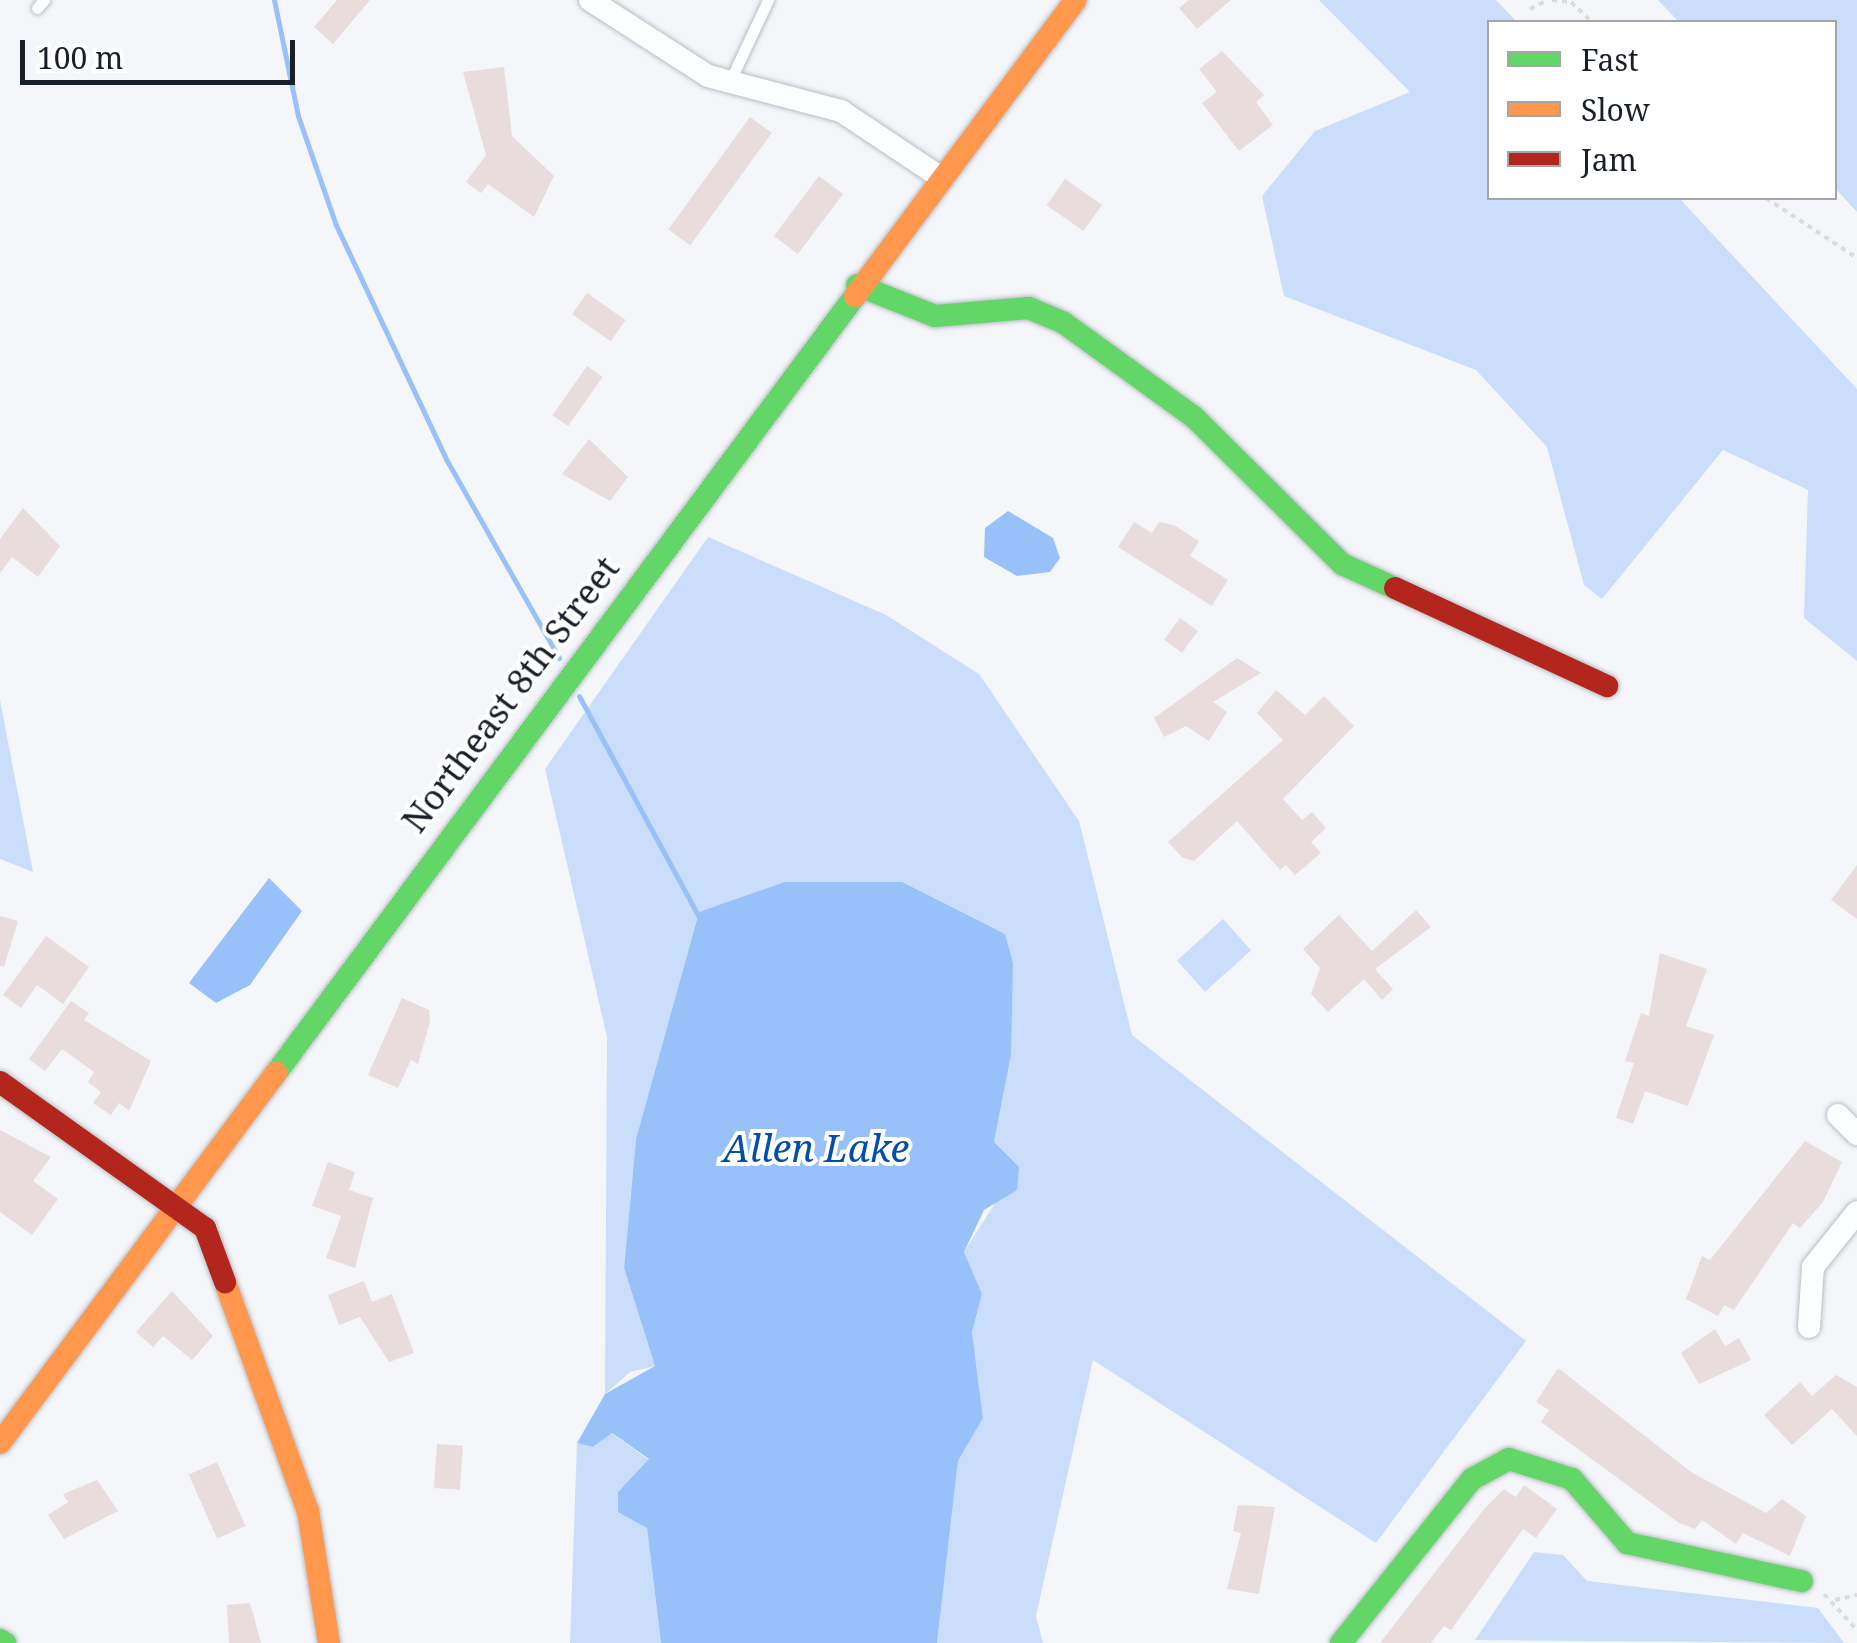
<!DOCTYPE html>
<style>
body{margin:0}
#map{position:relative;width:1857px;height:1643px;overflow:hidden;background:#f4f6f9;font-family:"Noto Serif",serif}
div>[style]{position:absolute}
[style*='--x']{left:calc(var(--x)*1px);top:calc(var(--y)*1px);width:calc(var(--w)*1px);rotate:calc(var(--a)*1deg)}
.green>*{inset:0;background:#cadefb;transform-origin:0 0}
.water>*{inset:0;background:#99c1f9}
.stream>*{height:5px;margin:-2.5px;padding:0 2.5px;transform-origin:2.5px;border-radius:2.5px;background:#99c1f9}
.building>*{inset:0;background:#e8dcdd;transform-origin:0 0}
.path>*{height:4px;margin-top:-2px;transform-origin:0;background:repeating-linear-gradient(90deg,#dcdcde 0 5px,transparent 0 10px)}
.roads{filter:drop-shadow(0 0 2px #b9bdc3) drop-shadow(0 0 2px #b9bdc3)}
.lane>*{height:11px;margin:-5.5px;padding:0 5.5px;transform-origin:5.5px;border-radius:5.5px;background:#fdfefe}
.street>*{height:22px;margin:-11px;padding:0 11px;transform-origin:11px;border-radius:11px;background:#fdfefe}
.fast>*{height:22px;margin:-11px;padding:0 11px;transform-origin:11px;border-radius:11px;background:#63d668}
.slow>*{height:22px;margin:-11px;padding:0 11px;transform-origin:11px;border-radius:11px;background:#ff974d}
.jam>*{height:22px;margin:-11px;padding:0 11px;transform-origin:11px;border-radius:11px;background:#b3261e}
span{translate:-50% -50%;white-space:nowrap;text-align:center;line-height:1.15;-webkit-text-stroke:8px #fff;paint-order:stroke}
.street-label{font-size:35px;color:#191f27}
.water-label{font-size:38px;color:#014faa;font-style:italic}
.legend{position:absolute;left:1487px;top:20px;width:350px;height:180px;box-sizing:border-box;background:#fff;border:2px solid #a3a5a9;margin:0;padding:12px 18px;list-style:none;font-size:30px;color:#191f27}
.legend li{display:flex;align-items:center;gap:20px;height:50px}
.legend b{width:50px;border:2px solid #a3a5a9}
.scale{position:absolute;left:20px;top:40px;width:275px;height:45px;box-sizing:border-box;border:5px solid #191f27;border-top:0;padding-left:12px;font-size:30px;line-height:35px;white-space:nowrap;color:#191f27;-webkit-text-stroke:8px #fff;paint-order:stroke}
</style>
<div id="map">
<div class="green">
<div style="clip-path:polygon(1319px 0,1496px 0,1517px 22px,1490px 22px,1490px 198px,1679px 198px,1857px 389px,1857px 661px,1804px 618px,1808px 490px,1723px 450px,1602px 599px,1584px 585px,1547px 447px,1476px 370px,1284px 296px,1262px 196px,1315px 131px,1410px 92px)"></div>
<div style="clip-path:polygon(1658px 0,1857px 0,1857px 212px,1835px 188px,1834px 22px,1679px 22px)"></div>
<div style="clip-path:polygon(708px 537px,886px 615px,979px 674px,1079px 821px,1132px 1035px,1526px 1341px,1376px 1543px,1093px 1360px,1036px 1616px,1043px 1643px,937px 1643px,958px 1461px,983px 1418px,972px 1332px,982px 1294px,964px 1252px,1018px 1167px,994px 1142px,1011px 1055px,1005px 934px,967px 916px,699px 912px,636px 1139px,624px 1268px,655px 1366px,630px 1372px,605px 1394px,607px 1037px,545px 769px)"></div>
<div style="clip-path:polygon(0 700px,33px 872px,0 859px)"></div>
<div style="left:1223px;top:919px;width:42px;height:62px;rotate:48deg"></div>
<div style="clip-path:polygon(611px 1433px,649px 1460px,618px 1492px,647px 1527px,661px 1643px,570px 1643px,577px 1443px,594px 1447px)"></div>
<div style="clip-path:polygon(1534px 1552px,1563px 1555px,1587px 1581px,1818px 1608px,1844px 1643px,1475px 1640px)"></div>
</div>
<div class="water">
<div style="clip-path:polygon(1008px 511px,1053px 538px,1060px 558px,1050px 572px,1017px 576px,984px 557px,985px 528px)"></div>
<div style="clip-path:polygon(269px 878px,302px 911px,250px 985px,216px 1003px,189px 983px)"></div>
<div style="clip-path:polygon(785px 882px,902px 882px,1005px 934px,1013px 963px,1011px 1055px,994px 1142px,1019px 1167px,1017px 1190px,984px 1210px,964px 1252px,982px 1294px,972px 1332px,983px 1418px,958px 1461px,937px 1643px,661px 1643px,647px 1528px,618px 1512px,618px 1492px,649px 1459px,612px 1433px,593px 1447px,577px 1443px,605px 1394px,655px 1366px,624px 1268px,636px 1139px,699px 912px)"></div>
</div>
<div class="stream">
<div style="--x:274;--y:0;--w:118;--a:78.3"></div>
<div style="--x:298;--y:116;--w:115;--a:70.8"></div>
<div style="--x:336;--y:225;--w:259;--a:64.8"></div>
<div style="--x:446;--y:459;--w:229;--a:60.4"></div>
<div style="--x:579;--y:696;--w:251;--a:61.5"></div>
</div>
<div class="building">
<div style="clip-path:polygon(337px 0,370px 0,333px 44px,314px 27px)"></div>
<div style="clip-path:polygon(1189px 0,1231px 0,1197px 29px,1179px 8px)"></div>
<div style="clip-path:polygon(1222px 51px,1264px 95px,1256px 102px,1273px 125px,1239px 151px,1202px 103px,1217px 92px,1199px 69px)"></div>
<div style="clip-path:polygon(504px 67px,512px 136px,554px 176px,534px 217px,488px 184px,481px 193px,466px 182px,486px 155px,463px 72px)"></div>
<div style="left:750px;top:117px;width:27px;height:139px;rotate:36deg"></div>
<div style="left:819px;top:176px;width:30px;height:75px;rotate:37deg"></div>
<div style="left:1065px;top:179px;width:45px;height:32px;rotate:35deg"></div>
<div style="left:587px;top:293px;width:47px;height:26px;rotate:35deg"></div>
<div style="left:587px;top:366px;width:19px;height:60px;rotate:35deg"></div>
<div style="clip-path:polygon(589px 439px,628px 477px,610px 501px,562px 474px)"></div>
<div style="clip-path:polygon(23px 508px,60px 546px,38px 577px,12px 557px,0 573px,0 539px)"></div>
<div style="clip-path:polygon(1134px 522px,1152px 533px,1159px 522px,1174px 525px,1199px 541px,1190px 556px,1228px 580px,1212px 606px,1118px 547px)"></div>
<div style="left:1180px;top:618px;width:22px;height:27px;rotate:36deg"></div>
<div style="clip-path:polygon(1237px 658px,1261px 673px,1213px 702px,1227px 712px,1209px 741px,1186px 726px,1164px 737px,1154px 718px)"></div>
<div style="clip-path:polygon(1276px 690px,1305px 715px,1324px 696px,1354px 726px,1283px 799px,1302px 820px,1312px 812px,1326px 828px,1311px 842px,1321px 853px,1295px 875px,1286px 865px,1280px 870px,1237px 821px,1194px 861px,1183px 858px,1168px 842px,1283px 740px,1257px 713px)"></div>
<div style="clip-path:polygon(1857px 865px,1857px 919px,1831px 900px)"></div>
<div style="clip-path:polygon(1416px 910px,1431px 927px,1375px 969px,1393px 989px,1382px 1000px,1364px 979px,1328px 1012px,1311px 994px,1320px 968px,1303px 949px,1339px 915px,1372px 951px)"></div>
<div style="clip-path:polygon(0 916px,18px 921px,4px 967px,0 966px)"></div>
<div style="clip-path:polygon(46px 936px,89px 967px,63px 1004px,37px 985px,21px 1008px,3px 995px)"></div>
<div style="clip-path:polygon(1660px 953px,1707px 969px,1686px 1026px,1714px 1035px,1688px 1106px,1645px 1091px,1633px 1124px,1616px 1118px,1634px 1063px,1625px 1061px,1641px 1013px,1649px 1016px)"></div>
<div style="clip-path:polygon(402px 998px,429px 1010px,430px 1022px,418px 1064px,411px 1060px,398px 1088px,368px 1075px)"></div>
<div style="clip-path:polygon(71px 1001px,89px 1013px,84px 1020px,151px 1061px,129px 1111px,119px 1103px,111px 1115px,93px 1103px,101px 1092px,88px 1082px,94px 1072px,62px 1049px,45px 1071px,29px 1059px)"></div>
<div style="clip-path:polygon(0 1130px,51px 1157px,33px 1181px,58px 1199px,32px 1235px,0 1212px)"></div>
<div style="clip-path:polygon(1805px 1141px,1842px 1162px,1823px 1202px,1800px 1228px,1793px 1223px,1734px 1310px,1724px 1305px,1718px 1316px,1686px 1299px,1702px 1256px,1710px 1260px)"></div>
<div style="clip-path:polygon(328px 1162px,355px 1172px,349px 1190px,373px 1198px,355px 1268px,326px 1258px,341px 1216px,312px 1206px)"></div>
<div style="clip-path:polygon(364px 1281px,372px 1302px,392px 1294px,414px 1353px,389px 1362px,360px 1317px,339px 1325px,328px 1295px)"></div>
<div style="clip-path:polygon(172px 1291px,213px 1336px,192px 1360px,163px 1336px,153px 1347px,136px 1332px)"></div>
<div style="clip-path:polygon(1715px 1329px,1725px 1346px,1739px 1338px,1751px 1360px,1699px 1384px,1681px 1353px)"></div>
<div style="clip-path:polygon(1558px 1368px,1691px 1472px,1766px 1513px,1782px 1499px,1806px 1516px,1790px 1556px,1743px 1533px,1736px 1544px,1702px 1520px,1695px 1529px,1679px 1523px,1541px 1422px,1549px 1410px,1536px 1402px)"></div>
<div style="clip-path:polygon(1836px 1375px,1857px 1387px,1857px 1436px,1832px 1409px,1792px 1445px,1764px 1415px,1800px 1382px,1812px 1396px)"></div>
<div style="left:437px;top:1444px;width:26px;height:44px;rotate:4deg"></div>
<div style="left:217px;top:1462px;width:70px;height:31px;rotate:66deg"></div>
<div style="clip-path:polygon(97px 1480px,118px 1511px,64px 1539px,48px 1515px,68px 1502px,63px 1494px)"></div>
<div style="clip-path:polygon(1524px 1485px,1557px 1509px,1536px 1538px,1523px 1529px,1451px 1630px,1444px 1626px,1431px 1643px,1380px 1643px,1485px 1508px,1504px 1489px,1516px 1497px)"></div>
<div style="clip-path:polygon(1238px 1505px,1275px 1507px,1259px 1594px,1227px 1589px,1241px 1533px,1233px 1531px)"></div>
<div style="clip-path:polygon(250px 1603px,261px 1643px,229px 1643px,227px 1605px)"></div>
</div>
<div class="path">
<div style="--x:1552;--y:0;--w:19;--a:6"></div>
<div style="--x:1571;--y:2;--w:29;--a:44"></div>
<div style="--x:1530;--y:9;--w:20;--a:-27"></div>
<div style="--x:1740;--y:198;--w:22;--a:0"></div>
<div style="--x:1766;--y:198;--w:109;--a:33.4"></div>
<div style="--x:1824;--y:1594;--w:49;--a:47.5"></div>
<div style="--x:1835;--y:1600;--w:23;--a:-13"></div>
</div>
<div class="roads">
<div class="lane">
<div style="--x:37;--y:8;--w:11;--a:-49"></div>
<div style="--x:729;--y:83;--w:92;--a:-64.8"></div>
</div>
<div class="street">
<div style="--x:590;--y:0;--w:140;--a:32.8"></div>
<div style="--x:708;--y:76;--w:138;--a:14.7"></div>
<div style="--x:841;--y:111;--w:119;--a:33.7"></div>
<div style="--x:1838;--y:1115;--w:27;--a:45"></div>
<div style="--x:1809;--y:1327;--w:60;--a:-86.2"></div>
<div style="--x:1813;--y:1267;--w:70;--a:-51.3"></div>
</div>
<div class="fast">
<div style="--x:857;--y:285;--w:84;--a:21.7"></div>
<div style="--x:935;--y:316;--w:94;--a:-4.9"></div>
<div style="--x:1029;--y:308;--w:38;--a:23"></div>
<div style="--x:1064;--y:323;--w:160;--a:35.9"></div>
<div style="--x:1194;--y:417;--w:209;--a:44.8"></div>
<div style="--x:1342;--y:564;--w:58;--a:24.4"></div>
<div style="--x:276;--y:1073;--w:969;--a:-53.31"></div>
<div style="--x:0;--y:1640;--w:6;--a:31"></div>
<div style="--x:1341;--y:1643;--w:210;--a:-51.4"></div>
<div style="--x:1472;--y:1479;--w:42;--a:-28.4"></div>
<div style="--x:1509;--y:1459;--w:66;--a:17.6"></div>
<div style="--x:1572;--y:1479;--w:84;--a:49.3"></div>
<div style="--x:1627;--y:1543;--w:179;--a:12.3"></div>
</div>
<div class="slow">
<div style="--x:855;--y:296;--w:369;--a:-53.3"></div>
<div style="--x:225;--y:1282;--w:244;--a:70.1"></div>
<div style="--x:308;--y:1511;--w:134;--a:81"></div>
<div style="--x:0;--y:1443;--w:462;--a:-53.3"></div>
</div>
<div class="jam">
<div style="--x:1395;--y:588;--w:234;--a:24.8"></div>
<div style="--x:0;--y:1082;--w:252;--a:35.5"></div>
<div style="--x:205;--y:1228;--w:58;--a:69.7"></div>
</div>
</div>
<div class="street-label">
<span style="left:510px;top:694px;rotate:-53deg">Northeast 8th Street</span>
</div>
<div class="water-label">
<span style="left:816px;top:1148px">Allen Lake</span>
</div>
<ul class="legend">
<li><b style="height:12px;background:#63d668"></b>Fast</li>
<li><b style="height:12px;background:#ff974d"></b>Slow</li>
<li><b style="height:12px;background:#b3261e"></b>Jam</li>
</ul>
<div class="scale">100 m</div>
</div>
